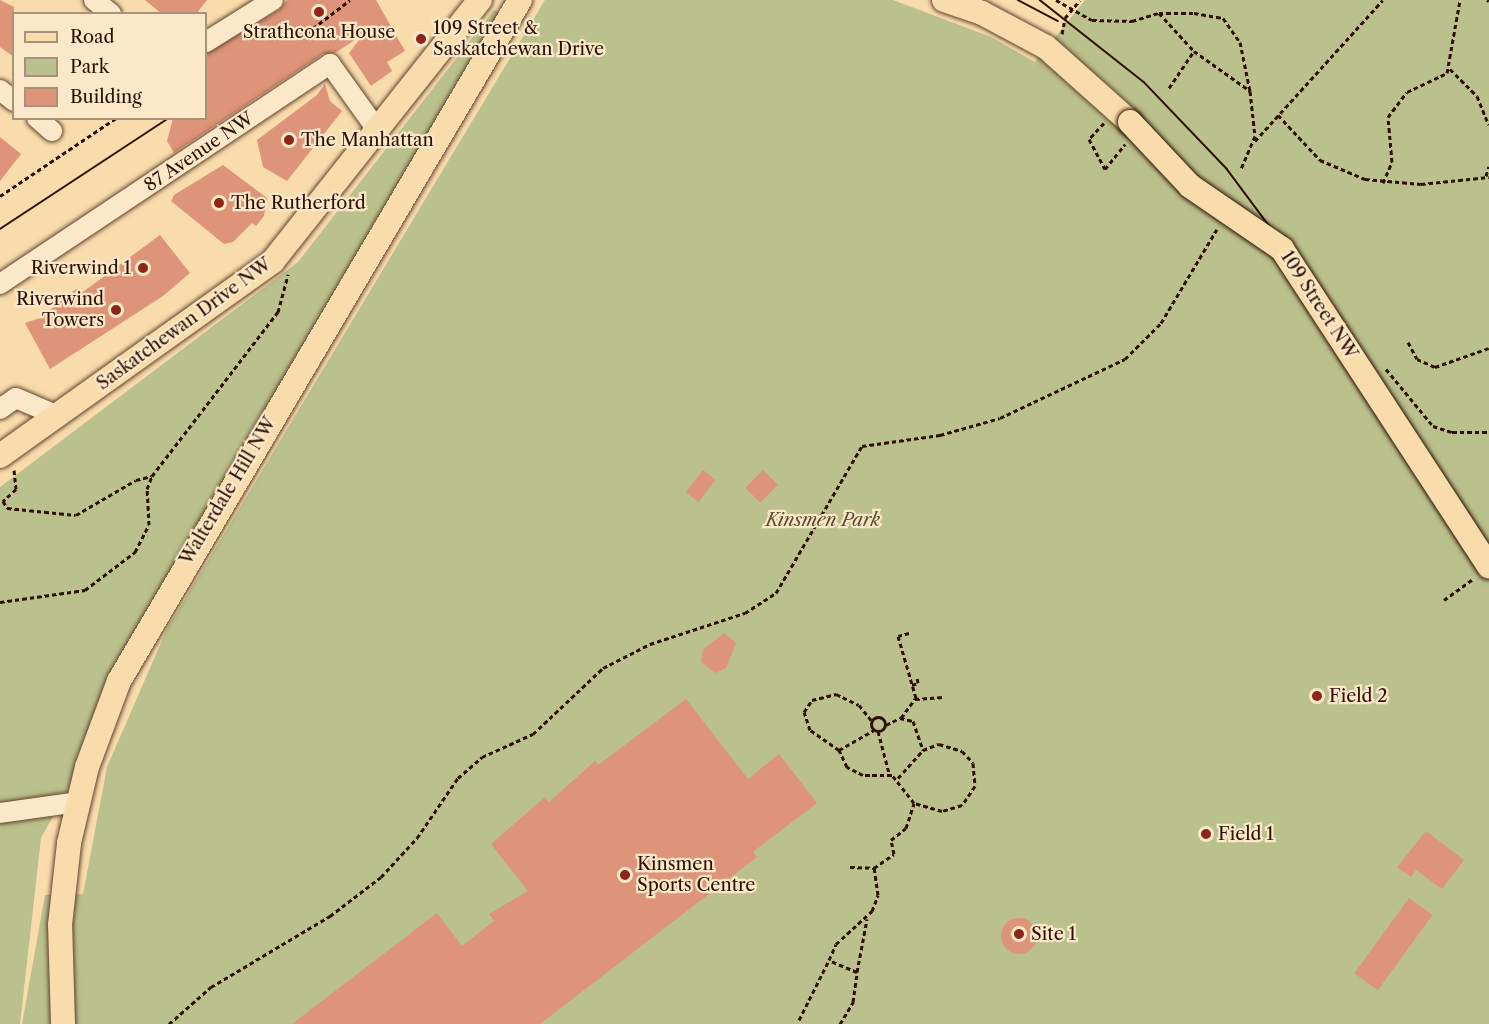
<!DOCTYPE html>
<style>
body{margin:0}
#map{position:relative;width:1489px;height:1024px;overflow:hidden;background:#f9dcac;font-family:"Libre Caslon Text",serif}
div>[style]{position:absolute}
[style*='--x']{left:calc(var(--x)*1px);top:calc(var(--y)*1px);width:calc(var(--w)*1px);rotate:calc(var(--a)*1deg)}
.green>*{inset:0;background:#bac18c}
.building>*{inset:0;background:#dd9479;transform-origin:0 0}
.round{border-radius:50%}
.path>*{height:3px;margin-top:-1.5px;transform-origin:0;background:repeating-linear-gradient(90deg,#2e1002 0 4.5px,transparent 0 7.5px)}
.path>.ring{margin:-1.5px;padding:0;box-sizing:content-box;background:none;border:3px solid #2e1002;border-radius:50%}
.roads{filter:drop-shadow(0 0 2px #61432c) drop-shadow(0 0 2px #61432c)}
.minor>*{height:20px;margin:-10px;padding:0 10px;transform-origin:10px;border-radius:10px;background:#fbe8c9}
.major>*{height:24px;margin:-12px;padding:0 12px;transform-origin:12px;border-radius:12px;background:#f9dcac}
.tram>*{height:1.5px;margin:-0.75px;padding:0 0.75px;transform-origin:0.75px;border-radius:0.75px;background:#2e1002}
.bridges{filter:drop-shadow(0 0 2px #2e1002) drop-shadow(0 0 2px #2e1002)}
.major-bridge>*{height:24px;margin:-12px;padding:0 12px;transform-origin:12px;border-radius:12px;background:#f9dcac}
.dots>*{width:16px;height:16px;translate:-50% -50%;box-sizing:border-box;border:3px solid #fbe8c9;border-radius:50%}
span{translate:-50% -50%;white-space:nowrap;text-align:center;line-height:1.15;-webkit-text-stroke:4.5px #fbe8c9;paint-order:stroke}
.poi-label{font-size:18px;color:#2e1002}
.left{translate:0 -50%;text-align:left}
.right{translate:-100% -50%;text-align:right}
.street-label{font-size:18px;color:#2e1002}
.park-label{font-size:18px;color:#5f4e32;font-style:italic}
.legend{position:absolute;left:12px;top:12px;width:195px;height:108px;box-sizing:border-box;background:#fbe8c9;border:2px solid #a99279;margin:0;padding:8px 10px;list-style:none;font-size:18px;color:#2e1002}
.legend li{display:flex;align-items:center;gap:12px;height:30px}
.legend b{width:30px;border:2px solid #a99279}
</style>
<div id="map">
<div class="green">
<div style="clip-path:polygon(545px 0,893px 0,991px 37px,1035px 62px,1085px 0,1489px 0,1489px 1024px,22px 1024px,45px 895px,83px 894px,107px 767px,167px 629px)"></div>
<div style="clip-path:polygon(494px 10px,501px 13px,41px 838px,20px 1024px,0 1024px,0 487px,298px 262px)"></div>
</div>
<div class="building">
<div style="clip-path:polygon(0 0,14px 7px,14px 57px,0 47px)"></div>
<div style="clip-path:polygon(145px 0,207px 0,196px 14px,162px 14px)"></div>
<div style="clip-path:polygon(287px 0,376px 0,405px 51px,387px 62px,392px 71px,371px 86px,349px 53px,364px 34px,335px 53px,323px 54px,174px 153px,167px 141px,173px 118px,206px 118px,206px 54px,279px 10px)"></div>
<div style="clip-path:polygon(325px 84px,330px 101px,342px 111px,287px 181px,263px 167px,257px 140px,317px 95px)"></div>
<div style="clip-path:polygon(0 137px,21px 154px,0 181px)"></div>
<div style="clip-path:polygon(223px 165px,267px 198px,264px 216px,256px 226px,252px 223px,233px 242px,224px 244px,171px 201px,174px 195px)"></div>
<div style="clip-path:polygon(160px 235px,190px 273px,163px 296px,50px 369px,25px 323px,40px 318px,76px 289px,83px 292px)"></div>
<div style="left:703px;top:470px;width:16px;height:28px;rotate:38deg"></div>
<div style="left:763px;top:470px;width:21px;height:25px;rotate:45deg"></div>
<div style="clip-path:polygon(724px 633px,736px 643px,726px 668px,715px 673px,701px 662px,703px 650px)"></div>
<div style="clip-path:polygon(686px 699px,748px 779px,779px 754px,817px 803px,753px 852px,757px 857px,540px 1024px,292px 1024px,437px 913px,462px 946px,494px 921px,489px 914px,528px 891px,491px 844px,545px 797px,549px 802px,595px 761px,598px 765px)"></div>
<div style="clip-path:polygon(1426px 831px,1464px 860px,1442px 889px,1416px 870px,1411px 877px,1397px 867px)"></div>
<div style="left:1409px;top:898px;width:29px;height:93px;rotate:36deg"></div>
<div class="round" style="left:1001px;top:918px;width:36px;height:36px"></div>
</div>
<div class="path">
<div style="--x:1056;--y:0;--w:41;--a:29.1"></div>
<div style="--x:1092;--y:20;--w:40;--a:1.4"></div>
<div style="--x:1132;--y:21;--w:28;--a:-17"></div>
<div style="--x:1159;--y:13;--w:35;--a:0"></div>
<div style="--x:1194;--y:13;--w:29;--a:10"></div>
<div style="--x:1223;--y:18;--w:29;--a:55"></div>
<div style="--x:1240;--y:42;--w:50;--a:78.5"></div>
<div style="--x:1487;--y:0;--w:2;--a:27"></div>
<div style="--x:1159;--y:13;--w:52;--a:47.4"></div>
<div style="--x:1194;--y:51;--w:69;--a:35.5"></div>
<div style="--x:1250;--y:91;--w:45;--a:83.7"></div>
<div style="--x:1255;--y:136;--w:36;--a:113"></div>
<div style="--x:307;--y:33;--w:54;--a:-37.5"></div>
<div style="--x:1062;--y:34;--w:16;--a:-79"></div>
<div style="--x:1065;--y:18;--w:23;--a:-50"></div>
<div style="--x:1450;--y:69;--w:38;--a:45"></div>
<div style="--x:1477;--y:96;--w:31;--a:68"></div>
<div style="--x:1169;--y:88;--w:45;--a:-56"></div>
<div style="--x:1278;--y:115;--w:62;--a:47"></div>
<div style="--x:1320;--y:160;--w:49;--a:22.9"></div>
<div style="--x:1365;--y:179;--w:56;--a:5.1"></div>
<div style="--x:1421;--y:184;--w:68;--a:-5.9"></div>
<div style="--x:1104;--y:123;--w:22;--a:133"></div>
<div style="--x:1089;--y:139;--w:34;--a:62"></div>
<div style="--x:1105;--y:169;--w:32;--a:-51"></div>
<div style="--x:1255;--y:141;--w:190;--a:-47.8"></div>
<div style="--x:1486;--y:176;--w:10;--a:-73"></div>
<div style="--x:1383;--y:183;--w:23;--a:-67"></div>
<div style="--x:1392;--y:162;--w:45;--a:-95.1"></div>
<div style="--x:1388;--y:117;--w:31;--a:-53"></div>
<div style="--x:1407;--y:92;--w:44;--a:-25.4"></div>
<div style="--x:1447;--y:73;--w:74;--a:-79.9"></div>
<div style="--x:0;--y:196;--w:140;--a:-33.9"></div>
<div style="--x:1408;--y:342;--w:19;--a:62"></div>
<div style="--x:1417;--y:359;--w:20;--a:24"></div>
<div style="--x:1435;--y:367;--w:57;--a:-19.4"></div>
<div style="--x:1386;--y:369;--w:74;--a:50.5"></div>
<div style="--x:1433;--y:426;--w:20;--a:18"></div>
<div style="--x:1452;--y:432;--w:37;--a:0"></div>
<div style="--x:14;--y:470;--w:19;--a:84"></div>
<div style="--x:16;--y:489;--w:18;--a:137"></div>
<div style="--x:3;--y:501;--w:8;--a:60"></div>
<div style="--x:7;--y:508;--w:69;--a:5.8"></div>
<div style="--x:76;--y:515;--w:69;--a:-30.3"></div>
<div style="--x:136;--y:480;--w:16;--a:-14"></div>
<div style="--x:1444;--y:600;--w:37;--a:-36"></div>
<div style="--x:0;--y:602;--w:86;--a:-8"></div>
<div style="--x:85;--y:590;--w:63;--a:-37.2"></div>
<div style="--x:135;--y:552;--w:30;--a:-63"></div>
<div style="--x:149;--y:525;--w:36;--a:-93"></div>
<div style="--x:147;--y:489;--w:14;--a:-69"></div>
<div style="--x:152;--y:476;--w:207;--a:-52.5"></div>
<div style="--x:278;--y:312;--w:39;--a:-75"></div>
<div style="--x:909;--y:633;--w:11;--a:165"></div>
<div style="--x:898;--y:636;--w:65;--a:73.8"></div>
<div style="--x:912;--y:685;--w:6;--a:-18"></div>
<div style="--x:918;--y:683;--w:6;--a:-99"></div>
<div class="ring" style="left:871px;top:717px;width:11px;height:11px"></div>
<div style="--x:901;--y:718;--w:24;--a:-54"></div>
<div style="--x:915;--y:699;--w:29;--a:-4"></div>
<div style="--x:886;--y:725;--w:16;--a:-27"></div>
<div style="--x:900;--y:718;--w:13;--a:13"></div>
<div style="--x:913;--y:721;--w:31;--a:71"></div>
<div style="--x:878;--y:731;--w:43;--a:75.3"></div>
<div style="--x:839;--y:750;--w:40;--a:-29.7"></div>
<div style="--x:898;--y:778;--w:38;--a:-48"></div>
<div style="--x:923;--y:750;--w:17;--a:-21"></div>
<div style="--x:939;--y:744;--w:24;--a:17"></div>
<div style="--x:962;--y:751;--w:16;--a:47"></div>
<div style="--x:973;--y:763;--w:23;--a:85"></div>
<div style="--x:975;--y:786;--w:23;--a:124"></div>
<div style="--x:962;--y:805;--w:21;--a:163"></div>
<div style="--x:942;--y:811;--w:29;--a:-164"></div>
<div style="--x:850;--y:867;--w:24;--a:2"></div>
<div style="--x:874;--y:868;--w:24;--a:-35"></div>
<div style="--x:894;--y:854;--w:14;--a:-102"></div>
<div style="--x:891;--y:840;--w:19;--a:-39"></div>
<div style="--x:906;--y:828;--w:26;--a:-72"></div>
<div style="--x:914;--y:803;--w:36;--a:-128"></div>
<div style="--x:892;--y:775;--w:29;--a:180"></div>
<div style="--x:863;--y:775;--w:18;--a:-153"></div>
<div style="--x:847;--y:767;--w:19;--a:-115"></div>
<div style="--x:839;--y:750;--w:35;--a:-145"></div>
<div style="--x:810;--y:730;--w:19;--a:-108"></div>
<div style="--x:804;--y:712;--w:14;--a:-56"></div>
<div style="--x:812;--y:700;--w:25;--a:-14"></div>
<div style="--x:836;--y:694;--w:25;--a:26"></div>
<div style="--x:859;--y:705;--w:21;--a:51"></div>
<div style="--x:857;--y:972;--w:54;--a:-79.3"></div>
<div style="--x:799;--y:1020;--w:67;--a:-63.4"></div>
<div style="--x:169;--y:1024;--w:56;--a:-41.4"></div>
<div style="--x:211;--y:987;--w:139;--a:-30.8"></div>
<div style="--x:330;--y:916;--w:64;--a:-37.4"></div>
<div style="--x:381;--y:877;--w:53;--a:-47.3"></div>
<div style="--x:417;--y:838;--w:73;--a:-55.7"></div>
<div style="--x:458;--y:778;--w:32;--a:-41"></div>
<div style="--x:482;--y:757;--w:56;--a:-24.3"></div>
<div style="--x:533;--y:734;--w:96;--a:-43.3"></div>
<div style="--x:603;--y:668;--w:53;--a:-27.1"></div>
<div style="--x:650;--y:644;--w:100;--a:-18.1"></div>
<div style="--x:745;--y:613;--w:37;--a:-33"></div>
<div style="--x:776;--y:593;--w:170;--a:-59.7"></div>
<div style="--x:862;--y:446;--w:79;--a:-8"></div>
<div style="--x:940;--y:435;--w:62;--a:-15.8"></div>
<div style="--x:1000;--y:418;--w:138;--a:-25.3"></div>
<div style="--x:1125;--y:359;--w:51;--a:-45"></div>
<div style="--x:1161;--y:323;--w:109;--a:-59.2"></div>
<div style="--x:840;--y:1024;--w:26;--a:-59"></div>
<div style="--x:853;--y:1002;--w:30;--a:-82"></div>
<div style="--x:857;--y:972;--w:30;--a:-157"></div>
<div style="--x:829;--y:960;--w:17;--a:-66"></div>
<div style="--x:836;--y:944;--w:49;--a:-42.5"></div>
<div style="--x:872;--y:911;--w:17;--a:-69"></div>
<div style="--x:878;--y:895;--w:27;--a:-98"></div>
</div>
<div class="roads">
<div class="minor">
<div style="--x:94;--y:0;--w:22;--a:39"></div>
<div style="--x:206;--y:42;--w:79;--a:-32.1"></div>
<div style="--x:0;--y:90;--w:18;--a:38"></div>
<div style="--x:37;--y:118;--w:20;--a:41"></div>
<div style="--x:0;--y:284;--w:397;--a:-33.7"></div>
<div style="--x:330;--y:64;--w:82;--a:54.4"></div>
<div style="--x:0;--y:409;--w:19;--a:-35"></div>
<div style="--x:16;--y:398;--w:46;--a:23.2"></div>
<div style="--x:0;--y:813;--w:79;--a:-8"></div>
</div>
<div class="major">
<div style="--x:944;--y:0;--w:40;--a:18.9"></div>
<div style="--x:982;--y:13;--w:72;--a:28"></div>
<div style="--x:1046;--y:47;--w:113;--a:41.8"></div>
<div style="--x:0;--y:456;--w:335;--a:-35.5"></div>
<div style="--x:273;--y:261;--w:333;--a:-51.6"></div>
<div style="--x:63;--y:1024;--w:99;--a:-91.7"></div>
<div style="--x:60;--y:925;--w:82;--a:-83.7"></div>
<div style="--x:69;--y:843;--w:78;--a:-76.7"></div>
<div style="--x:87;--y:767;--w:92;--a:-69.6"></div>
<div style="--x:119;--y:681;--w:790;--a:-59.51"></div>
</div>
</div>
<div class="tram">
<div style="--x:1018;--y:0;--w:45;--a:27.7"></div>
<div style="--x:1040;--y:0;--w:132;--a:38.3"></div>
<div style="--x:1144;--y:82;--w:120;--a:46.3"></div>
<div style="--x:1227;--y:169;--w:79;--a:53.3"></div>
<div style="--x:1274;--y:232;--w:398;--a:57.3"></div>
<div style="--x:0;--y:229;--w:202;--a:-33.3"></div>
</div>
<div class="bridges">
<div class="major-bridge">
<div style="--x:1130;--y:122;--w:88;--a:46.8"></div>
<div style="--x:1190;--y:186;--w:112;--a:34.4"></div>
<div style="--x:1282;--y:249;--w:379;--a:56.9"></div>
</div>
</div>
<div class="dots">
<div style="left:319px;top:12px;background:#8f2418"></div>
<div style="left:421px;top:39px;background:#8f2418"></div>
<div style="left:289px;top:140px;background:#8f2418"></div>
<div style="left:219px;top:203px;background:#8f2418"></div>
<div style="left:143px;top:268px;background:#8f2418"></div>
<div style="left:116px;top:310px;background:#8f2418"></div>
<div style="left:1317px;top:696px;background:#8f2418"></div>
<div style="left:1206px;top:834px;background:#8f2418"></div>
<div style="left:625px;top:875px;background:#8f2418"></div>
<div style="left:1019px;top:934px;background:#8f2418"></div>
</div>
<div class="poi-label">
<span class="left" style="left:433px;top:39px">109 Street &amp;<br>Saskatchewan Drive</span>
<span style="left:319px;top:32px">Strathcona House</span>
<span class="left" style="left:301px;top:140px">The Manhattan</span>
<span class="left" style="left:231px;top:203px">The Rutherford</span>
<span class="right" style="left:131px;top:268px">Riverwind 1</span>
<span class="right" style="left:104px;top:310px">Riverwind<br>Towers</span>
<span class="left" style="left:1329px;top:696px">Field 2</span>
<span class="left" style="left:1218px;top:834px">Field 1</span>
<span class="left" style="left:637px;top:875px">Kinsmen<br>Sports Centre</span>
<span class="left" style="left:1031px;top:934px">Site 1</span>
</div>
<div class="street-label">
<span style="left:199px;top:152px;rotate:-34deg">87 Avenue NW</span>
<span style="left:1319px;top:305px;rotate:57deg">109 Street NW</span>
<span style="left:184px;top:324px;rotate:-36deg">Saskatchewan Drive NW</span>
<span style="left:228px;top:491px;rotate:-59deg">Walterdale Hill NW</span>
</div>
<div class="park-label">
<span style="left:823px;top:520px">Kinsmen Park</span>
</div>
<ul class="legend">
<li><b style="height:8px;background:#f9dcac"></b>Road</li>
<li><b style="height:16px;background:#bac18c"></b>Park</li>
<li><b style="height:16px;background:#dd9479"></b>Building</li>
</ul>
</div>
